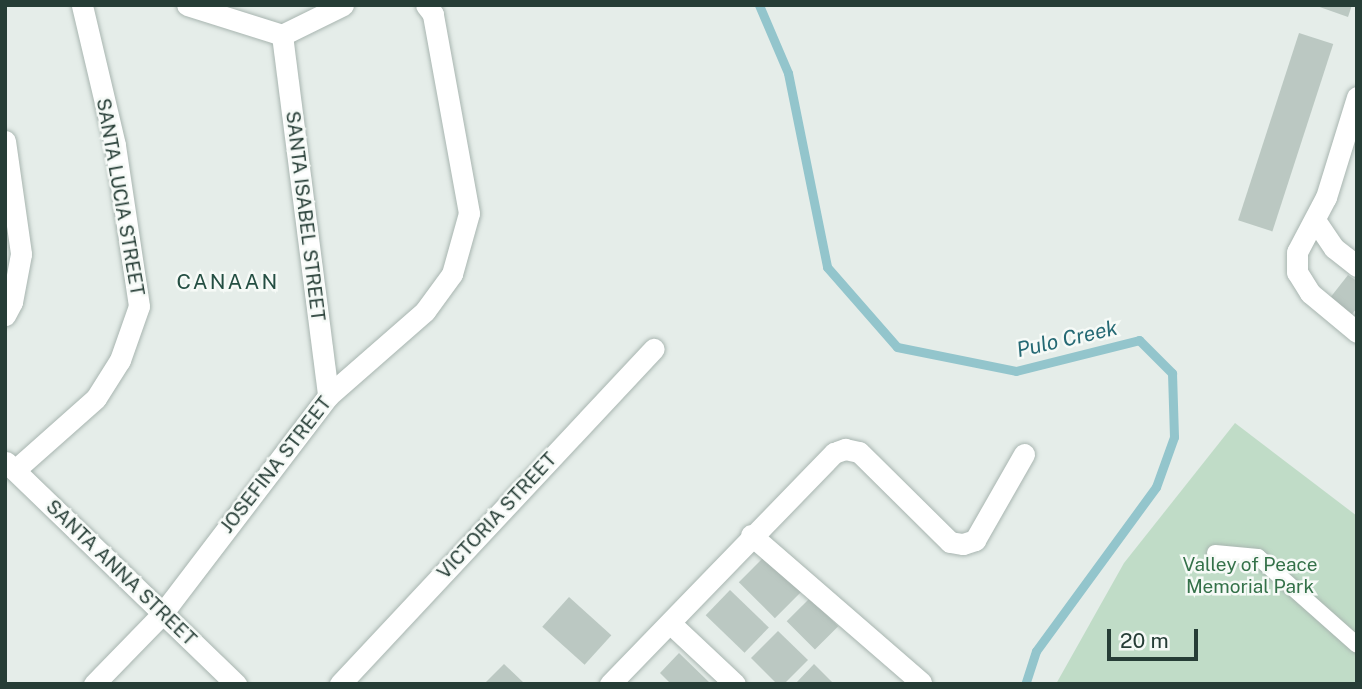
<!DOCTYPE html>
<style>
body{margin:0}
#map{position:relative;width:1362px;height:689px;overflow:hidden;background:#e5ede9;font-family:"Public Sans",sans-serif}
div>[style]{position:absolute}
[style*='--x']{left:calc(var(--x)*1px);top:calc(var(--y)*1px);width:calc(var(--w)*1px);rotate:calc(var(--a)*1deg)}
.green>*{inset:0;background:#c0dcc7}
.stream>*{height:9px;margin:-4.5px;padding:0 4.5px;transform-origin:4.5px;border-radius:4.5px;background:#93c5cc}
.building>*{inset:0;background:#bbc8c2;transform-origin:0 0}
.roads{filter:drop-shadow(0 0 2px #a8b5b0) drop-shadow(0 0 2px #a8b5b0)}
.service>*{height:16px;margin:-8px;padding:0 8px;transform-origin:8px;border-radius:8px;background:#fff}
.minor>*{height:21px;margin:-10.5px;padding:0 10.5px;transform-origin:10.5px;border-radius:10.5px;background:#fff}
span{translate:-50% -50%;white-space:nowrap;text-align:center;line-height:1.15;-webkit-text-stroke:5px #f6faf7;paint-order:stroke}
.street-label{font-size:19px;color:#263d36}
.park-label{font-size:19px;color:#347149}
.neighbourhood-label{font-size:21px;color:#234e42;letter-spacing:2px}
.water-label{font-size:21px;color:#256974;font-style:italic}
.frame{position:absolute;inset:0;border:7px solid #263d36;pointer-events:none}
.scale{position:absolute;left:1107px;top:629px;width:91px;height:32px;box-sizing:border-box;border:4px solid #263d36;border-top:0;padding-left:9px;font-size:21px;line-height:24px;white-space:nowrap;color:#263d36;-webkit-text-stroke:5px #f6faf7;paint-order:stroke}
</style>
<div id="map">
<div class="green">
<div style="clip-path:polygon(1235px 423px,1357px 516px,1357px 684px,1056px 684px,1124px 563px)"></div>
</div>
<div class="stream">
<div style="--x:759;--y:5;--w:74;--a:66.9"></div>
<div style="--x:788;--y:73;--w:198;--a:78.6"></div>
<div style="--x:827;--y:267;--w:106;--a:48.8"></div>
<div style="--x:897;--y:347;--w:121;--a:11.4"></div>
<div style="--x:1016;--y:371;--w:127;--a:-14.1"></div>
<div style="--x:1139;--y:340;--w:47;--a:45"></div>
<div style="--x:1172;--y:373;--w:64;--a:88.2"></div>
<div style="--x:1174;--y:437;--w:53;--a:109.8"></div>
<div style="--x:1156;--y:487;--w:203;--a:126.2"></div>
<div style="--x:1036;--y:651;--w:35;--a:108"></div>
</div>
<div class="building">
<div style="clip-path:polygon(1314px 5px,1352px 5px,1348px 17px)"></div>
<div style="left:1299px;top:33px;width:36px;height:197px;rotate:18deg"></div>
<div style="clip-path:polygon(1348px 275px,1357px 281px,1357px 308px,1348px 319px,1326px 303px)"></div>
<div style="left:765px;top:556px;width:51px;height:37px;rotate:45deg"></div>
<div style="left:730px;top:590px;width:54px;height:35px;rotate:44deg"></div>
<div style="left:569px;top:597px;width:57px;height:40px;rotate:42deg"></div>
<div style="left:810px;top:598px;width:40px;height:33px;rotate:45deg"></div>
<div style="clip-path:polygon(778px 631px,808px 660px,784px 684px,777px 684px,751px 658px)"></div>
<div style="clip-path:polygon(679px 653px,709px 682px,707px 684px,671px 684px,660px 673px)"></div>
<div style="clip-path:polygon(504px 664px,525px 684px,484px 684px)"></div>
<div style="clip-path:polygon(814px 664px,834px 684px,795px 684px)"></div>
</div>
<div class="roads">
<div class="service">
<div style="--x:1215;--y:553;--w:43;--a:5.3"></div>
<div style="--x:1258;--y:557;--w:132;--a:41.6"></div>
</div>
<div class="minor">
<div style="--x:187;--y:5;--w:100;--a:17.5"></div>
<div style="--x:282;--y:35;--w:68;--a:-26.2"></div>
<div style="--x:282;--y:35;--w:364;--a:82.7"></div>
<div style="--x:1357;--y:97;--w:105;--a:107.2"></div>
<div style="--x:1326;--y:197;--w:62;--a:117.8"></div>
<div style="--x:1297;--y:252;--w:20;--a:90"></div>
<div style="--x:1297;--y:272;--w:25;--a:58"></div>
<div style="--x:1310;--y:293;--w:61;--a:39.7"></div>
<div style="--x:5;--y:141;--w:114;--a:81.9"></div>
<div style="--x:21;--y:254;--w:49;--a:100.6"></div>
<div style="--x:12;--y:302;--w:15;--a:118"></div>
<div style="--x:1315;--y:220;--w:34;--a:56"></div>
<div style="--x:1334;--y:248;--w:29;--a:38"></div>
<div style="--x:6;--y:462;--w:320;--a:44"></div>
<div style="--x:15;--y:470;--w:108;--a:-41.6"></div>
<div style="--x:96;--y:398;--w:45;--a:-57.7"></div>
<div style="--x:120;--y:360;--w:57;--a:-70.6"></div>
<div style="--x:139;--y:306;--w:163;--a:-98.5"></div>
<div style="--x:115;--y:145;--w:144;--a:-103.3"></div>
<div style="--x:751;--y:535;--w:225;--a:40.9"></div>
<div style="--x:670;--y:623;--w:89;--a:43.2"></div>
<div style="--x:94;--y:684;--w:98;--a:-45.8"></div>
<div style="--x:162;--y:614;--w:274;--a:-52.7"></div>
<div style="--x:328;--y:396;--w:129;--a:-41.2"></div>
<div style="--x:425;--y:311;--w:46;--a:-53.9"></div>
<div style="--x:452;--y:274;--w:63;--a:-74.4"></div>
<div style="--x:469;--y:213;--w:202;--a:-100.3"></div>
<div style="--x:433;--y:14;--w:11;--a:-128"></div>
<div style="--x:340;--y:684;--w:459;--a:-46.9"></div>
<div style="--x:610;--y:684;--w:322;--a:-45.9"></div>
<div style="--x:834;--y:453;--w:12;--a:-20"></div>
<div style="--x:845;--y:449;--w:14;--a:12"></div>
<div style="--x:859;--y:452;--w:128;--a:44.7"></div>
<div style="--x:950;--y:542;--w:13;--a:9"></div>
<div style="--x:963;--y:544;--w:13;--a:-18"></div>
<div style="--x:975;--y:540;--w:99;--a:-60.3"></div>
</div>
</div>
<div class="street-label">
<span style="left:120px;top:197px;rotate:80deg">SANTA LUCIA STREET</span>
<span style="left:305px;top:216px;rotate:83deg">SANTA ISABEL STREET</span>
<span style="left:276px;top:465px;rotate:-52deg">JOSEFINA STREET</span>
<span style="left:497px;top:516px;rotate:-47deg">VICTORIA STREET</span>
<span style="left:121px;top:573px;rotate:44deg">SANTA ANNA STREET</span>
</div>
<div class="park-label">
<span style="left:1250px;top:576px">Valley of Peace<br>Memorial Park</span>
</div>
<div class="neighbourhood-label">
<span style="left:228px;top:282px">CANAAN</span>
</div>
<div class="water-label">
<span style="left:1067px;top:339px;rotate:-13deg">Pulo Creek</span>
</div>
<div class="frame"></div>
<div class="scale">20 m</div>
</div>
